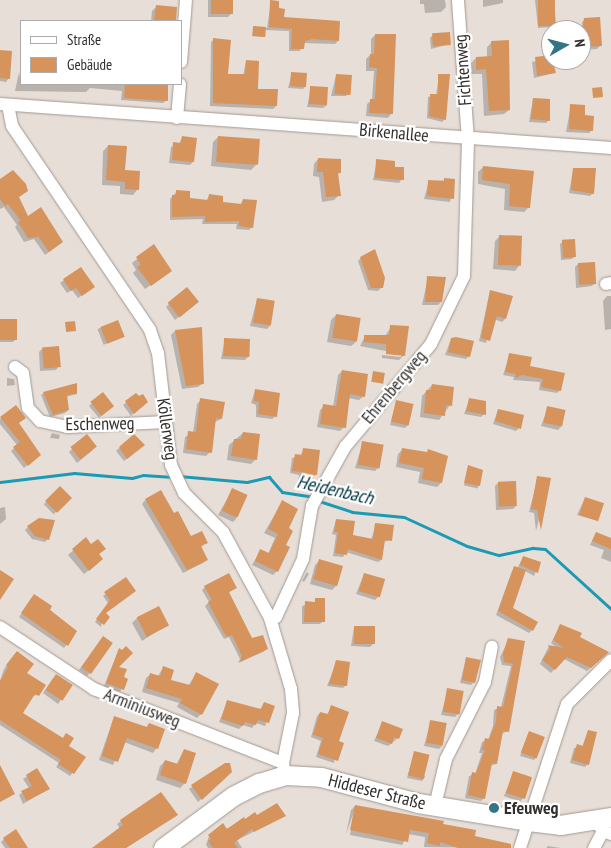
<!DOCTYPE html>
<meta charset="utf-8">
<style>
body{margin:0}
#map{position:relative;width:611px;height:848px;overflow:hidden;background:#e7ded7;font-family:"PT Sans Narrow",sans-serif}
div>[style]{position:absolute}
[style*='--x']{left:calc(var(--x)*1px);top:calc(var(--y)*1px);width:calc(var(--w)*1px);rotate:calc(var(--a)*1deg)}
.shadow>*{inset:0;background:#0003;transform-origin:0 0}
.stream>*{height:3px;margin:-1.5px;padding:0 1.5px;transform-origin:1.5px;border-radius:1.5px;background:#1c9ab4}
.building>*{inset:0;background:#d6935c;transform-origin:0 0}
.roads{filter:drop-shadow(0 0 1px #a19992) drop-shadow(0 0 1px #a19992)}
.minor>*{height:12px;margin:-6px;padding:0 6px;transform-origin:6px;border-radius:6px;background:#fff}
.secondary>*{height:19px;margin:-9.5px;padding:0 9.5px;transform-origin:9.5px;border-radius:9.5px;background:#fff}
.dots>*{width:14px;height:14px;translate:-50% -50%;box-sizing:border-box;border:2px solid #fff;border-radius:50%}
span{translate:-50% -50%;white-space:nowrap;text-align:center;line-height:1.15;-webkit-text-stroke:4.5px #fff;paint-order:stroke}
.street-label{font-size:18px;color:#322e2c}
.poi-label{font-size:18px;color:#322e2c;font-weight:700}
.left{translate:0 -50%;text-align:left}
.water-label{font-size:19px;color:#00333f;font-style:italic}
.legend{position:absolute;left:20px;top:20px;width:162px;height:65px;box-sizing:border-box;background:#fff;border:1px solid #adabab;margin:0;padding:6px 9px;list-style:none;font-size:15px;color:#322e2c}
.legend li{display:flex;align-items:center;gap:10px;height:25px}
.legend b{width:25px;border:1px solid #adabab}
.north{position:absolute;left:541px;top:20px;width:50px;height:50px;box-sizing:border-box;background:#fff;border:1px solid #adabab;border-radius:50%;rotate:82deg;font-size:14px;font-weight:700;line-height:20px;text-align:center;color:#322e2c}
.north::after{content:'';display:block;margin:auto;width:18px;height:22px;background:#327686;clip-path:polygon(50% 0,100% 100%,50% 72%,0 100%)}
</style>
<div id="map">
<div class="shadow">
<div style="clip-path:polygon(208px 0,231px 0,231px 14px,228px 17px,208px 17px)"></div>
<div style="clip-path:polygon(420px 0,445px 0,446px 7px,441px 12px,425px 13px,424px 4px,420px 4px)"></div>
<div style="clip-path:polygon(483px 0,503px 0,503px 3px,483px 7px)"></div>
<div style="clip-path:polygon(535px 0,554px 0,556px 24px,553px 27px,538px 28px)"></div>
<div style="clip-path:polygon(271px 2px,283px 18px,338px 41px,335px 44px,303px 43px,300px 51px,289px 51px,289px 31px,265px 30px,263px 37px,252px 36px,254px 27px,267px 28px)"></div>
<div style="clip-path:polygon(157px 6px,176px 8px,175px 21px,151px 21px,152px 11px)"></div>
<div style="clip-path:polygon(585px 19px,600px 46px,597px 49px,581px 50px,582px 22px)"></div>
<div style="clip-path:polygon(375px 35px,391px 114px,388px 118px,366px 116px,367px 104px,372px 100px,374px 71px,366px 71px,366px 59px,371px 54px,371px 39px)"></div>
<div style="clip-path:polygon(433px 35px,450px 44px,431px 49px,430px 38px)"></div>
<div style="clip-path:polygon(214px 39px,226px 76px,243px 76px,246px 61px,257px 90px,276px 106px,273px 109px,210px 106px,211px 42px)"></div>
<div style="clip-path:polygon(492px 42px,509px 110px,504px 114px,484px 116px,482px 74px,472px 74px,471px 63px,476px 58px,487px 57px,487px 47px)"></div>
<div style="clip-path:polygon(0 51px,9px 78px,6px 82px,0 81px)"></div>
<div style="clip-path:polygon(551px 57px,554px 73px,534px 78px,532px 62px)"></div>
<div style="clip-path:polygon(19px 72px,21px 84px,167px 84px,167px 100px,163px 103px,121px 100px,122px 91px,90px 88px,86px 92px,15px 91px)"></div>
<div style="clip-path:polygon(292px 73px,306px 86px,303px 89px,288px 88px)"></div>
<div style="clip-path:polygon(336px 75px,349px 93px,346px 96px,331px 96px)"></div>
<div style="clip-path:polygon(439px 76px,445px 119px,442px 122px,427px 118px,428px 97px,436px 95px)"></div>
<div style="clip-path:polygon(311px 87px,327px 105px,323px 108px,307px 107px)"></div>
<div style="clip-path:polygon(533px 99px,549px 120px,546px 123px,529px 122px)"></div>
<div style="clip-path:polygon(571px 105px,583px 116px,592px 130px,589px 133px,566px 132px)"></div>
<div style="clip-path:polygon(182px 137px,193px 162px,190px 165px,169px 163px,171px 147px,179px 144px)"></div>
<div style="clip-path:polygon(218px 137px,256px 165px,251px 170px,211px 166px,213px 142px)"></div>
<div style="clip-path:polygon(108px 146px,137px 190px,133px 195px,120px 194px,120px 186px,102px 185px,103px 151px)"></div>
<div style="clip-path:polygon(318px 159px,339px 173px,337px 176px,339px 195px,334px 200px,322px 202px,319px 177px,313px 176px,314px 164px)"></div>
<div style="clip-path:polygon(377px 160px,393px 168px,402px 179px,399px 183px,373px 180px)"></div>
<div style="clip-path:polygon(483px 167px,533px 172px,529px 207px,524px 212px,504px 210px,505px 189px,478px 184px,478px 172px)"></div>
<div style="clip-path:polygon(573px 169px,593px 193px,590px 196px,569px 193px)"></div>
<div style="clip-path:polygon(454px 180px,450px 202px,424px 199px,429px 181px)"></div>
<div style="clip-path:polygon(0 181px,18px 197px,28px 218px,57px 246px,45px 255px,34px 239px,24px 242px,15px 227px,17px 225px,4px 207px,0 209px)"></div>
<div style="clip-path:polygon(177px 191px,188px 199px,206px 201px,209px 196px,222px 203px,240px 205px,243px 200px,252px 227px,249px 230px,236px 229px,237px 224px,202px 224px,203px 219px,170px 220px,170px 199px)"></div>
<div style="clip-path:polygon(500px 236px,519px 266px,515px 271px,493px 269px,495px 241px)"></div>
<div style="clip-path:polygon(563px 241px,575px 256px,572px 259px,561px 260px,560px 244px)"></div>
<div style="clip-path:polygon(154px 246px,171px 271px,145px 289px,133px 273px,136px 270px,132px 263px)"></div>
<div style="clip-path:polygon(361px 258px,381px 288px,378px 291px,368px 290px,358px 261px)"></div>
<div style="clip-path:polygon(578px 264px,595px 283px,592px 286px,576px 288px,575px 267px)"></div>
<div style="clip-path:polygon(81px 268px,90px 290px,78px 298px,72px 290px,67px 293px,60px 283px)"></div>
<div style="clip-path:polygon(428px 277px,441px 302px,438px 305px,422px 305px)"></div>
<div style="clip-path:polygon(490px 291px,505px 319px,502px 322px,494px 319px,486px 343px,479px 341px)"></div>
<div style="clip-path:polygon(607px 296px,611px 296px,611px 329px,605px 330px,603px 301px)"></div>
<div style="clip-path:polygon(257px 299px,270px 326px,267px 329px,250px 326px)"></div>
<div style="clip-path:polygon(169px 304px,194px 304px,175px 320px,166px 307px)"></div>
<div style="clip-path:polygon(336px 315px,356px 342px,351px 346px,327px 342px,331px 320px)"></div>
<div style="clip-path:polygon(0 321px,16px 339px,13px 342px,0 342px)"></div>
<div style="left:118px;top:321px;width:17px;height:22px;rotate:69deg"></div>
<div style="clip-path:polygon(391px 327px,404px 355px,399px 360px,382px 358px,382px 355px,401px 357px,401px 354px,360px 346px,365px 336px,385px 336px)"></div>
<div style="clip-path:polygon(201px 329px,203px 383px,198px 387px,182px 389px,171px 335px,175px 331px)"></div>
<div style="clip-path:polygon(225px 339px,248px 357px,245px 360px,221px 359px)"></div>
<div style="clip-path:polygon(451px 339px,469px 356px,466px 359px,445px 355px)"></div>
<div style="clip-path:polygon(42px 349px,59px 366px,56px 370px,40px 371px,39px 352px)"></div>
<div style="clip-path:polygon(510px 354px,528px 366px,560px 390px,557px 393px,539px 390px,540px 382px,513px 380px,514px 377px,503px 375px)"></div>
<div style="clip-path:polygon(342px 371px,364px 396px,359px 400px,348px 398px,344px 427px,340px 431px,317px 427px,320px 410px,324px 406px,333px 407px,338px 375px)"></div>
<div style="clip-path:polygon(7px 378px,14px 379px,15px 385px,7px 386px)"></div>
<div style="clip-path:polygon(432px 385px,450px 405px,439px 420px,420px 417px,422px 396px)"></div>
<div style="clip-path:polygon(255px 390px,276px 416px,272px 419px,256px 417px,256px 405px,251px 403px)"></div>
<div style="clip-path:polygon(44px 393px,76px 394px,66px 397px,68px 410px,65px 413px,50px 417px,41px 395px)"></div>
<div style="clip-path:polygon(136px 394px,146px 401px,131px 416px,123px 405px)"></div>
<div style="clip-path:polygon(470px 399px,484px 414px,481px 417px,464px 414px)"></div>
<div style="clip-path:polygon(201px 400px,221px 419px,215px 422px,210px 452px,206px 456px,183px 453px,185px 437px,193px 433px,197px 404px)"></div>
<div style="clip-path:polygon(397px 401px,408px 425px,405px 428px,390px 425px)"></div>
<div style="clip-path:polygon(92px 403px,109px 409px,99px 418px,89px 406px)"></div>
<div style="clip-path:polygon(16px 407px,18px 423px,36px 458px,24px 468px,11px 451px,17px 445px,0 424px,0 419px)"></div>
<div style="clip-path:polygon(548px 407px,561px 427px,558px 430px,541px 426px)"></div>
<div style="clip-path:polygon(498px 410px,519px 428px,516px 431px,493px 424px)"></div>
<div style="clip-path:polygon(52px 433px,60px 435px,59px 439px,50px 438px)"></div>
<div style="clip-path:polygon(243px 433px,256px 459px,251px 464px,227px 460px,229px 445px)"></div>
<div style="clip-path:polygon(363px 442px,378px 468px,375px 471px,355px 468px)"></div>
<div style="clip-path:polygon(119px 448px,140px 448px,124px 461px,116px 451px)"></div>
<div style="clip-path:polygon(72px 449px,93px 450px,77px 463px,69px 452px)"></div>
<div style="clip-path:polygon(304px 449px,316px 474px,305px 489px,297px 488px,299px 475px,290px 473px,292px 458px,300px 456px)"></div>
<div style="clip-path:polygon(403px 449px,441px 483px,437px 487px,418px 483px,420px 472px,396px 467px,398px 454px)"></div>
<div style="left:468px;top:467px;width:14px;height:19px;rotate:12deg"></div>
<div style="clip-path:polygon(538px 477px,550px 479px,536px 531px,534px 513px,529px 512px)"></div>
<div style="clip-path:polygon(498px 483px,516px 506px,513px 509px,496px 510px,495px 486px)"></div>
<div style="left:60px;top:488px;width:14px;height:23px;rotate:45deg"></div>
<div style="clip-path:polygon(233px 489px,236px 519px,233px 522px,218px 515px)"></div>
<div style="clip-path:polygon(585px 498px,595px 520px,577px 515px)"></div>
<div style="clip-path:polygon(145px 500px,190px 538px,206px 542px,201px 547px,207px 559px,203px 563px,183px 573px,142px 504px)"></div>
<div style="clip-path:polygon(282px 502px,287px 529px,277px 571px,273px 575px,252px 565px,260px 551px,268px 554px,275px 538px,264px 533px)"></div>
<div style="clip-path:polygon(5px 507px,6px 519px,0 524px,0 508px)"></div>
<div style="clip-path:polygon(336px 520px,352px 536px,371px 540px,376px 524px,390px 540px,384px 542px,381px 560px,378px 562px,346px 552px,343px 557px,333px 556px,336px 535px,332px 534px)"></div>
<div style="clip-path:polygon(28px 527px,48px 539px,45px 542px,32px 539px,25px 530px)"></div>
<div style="clip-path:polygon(596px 533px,611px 539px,611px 562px,601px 558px,604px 550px,590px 545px)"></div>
<div style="clip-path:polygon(86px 539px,91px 546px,104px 549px,98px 555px,97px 564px,84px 574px,68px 555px)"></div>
<div style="clip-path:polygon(523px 557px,539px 563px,534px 576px,525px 571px,511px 608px,532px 630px,529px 633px,496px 615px,512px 571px,517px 569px)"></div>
<div style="clip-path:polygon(320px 560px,337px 585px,332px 590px,310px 584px,315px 565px)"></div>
<div style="clip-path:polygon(307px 572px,309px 574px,304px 582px,302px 581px)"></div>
<div style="clip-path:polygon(364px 574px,378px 597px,375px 600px,356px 594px)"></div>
<div style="clip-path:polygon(126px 579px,104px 614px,101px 627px,95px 622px,108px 603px,103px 596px)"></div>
<div style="clip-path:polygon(205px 587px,235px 588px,228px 593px,251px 640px,266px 649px,263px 652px,238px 663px,240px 659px,229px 637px,224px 639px,205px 606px,209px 602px,202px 590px)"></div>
<div style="clip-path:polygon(34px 596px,76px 632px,64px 648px,19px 617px)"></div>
<div style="clip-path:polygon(324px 599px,323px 621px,320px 624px,302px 624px,302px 606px)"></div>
<div style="clip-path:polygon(137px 618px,167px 625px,142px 641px,132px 623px)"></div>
<div style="clip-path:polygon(561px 625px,578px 638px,607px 652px,587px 671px,564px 659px,551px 673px,540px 664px,549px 646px,557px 648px,551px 643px)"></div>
<div style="clip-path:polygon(354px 627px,373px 644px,370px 647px,351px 646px)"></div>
<div style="clip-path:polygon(509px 640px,523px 642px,508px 731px,501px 734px,496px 764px,490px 766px,484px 798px,481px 801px,465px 798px,469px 776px,475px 774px,482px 753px,479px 753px,482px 742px,488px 740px,493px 726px,494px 710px,501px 707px,511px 666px,502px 665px,500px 657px)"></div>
<div style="clip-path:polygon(100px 641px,90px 673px,87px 676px,79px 670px)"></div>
<div style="clip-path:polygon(119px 649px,117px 667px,126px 680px,120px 692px,104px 686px)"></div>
<div style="clip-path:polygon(14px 655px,38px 695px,32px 696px,22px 713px,62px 739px,66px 734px,67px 746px,84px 758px,70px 776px,56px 767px,59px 763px,0 725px,0 681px,4px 669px)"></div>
<div style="clip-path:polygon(466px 658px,474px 682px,471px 685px,460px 683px)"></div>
<div style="clip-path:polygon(337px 661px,346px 685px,343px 688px,327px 686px)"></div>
<div style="clip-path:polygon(163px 668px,170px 680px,188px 686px,196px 674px,201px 714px,197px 718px,177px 707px,179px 703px,142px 692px,146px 678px,151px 674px,158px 676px)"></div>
<div style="clip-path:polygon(53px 678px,71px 685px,58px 704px,43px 693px)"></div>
<div style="clip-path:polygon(448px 690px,458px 714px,455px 717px,441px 715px)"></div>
<div style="clip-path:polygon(228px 701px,260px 710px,264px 703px,273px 706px,265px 726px,256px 723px,252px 728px,243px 725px,239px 729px,219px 722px)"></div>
<div style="clip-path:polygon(331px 707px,337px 742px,334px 763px,316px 757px,321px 741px,311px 737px,317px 716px,320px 713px,327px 715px)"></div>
<div style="clip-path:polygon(114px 717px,146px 728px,149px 724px,164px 730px,156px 749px,153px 753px,124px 742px,113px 765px,99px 760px)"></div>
<div style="clip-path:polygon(431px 721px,442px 746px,439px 749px,424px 746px)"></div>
<div style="clip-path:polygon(383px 722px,398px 738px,388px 746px,374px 741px)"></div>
<div style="clip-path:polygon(588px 731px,588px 764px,585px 767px,570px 763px,574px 748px,582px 747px)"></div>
<div style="clip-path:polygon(529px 733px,537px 757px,534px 760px,520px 756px)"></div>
<div style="clip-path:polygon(184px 750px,185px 783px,180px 788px,156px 780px,160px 766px,165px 761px,176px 765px)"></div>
<div style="clip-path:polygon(414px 753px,425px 777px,422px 781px,407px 778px)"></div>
<div style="clip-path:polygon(226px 764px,231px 772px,198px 802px,189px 789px)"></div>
<div style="clip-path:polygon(37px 770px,49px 788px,23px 804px,19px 795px,29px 788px,23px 779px)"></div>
<div style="clip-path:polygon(514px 773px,523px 798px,520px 802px,504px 796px)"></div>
<div style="clip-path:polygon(355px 806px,442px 825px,500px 848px,424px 847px,425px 837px,408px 834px,402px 845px,350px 835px,355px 809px,346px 834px,351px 810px)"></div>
<div style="clip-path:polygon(176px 815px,126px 848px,92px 848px,120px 829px,117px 824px,121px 821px)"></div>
<div style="clip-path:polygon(285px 816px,237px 840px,242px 848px,208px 848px,206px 845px,209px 836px,245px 821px)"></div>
<div style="clip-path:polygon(4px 839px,24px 848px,5px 848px,1px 842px)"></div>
<div style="clip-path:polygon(548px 846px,561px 848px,546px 848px)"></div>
</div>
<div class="stream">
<div style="--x:179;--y:476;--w:68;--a:5"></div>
<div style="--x:247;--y:482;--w:23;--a:-13"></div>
<div style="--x:269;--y:477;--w:20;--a:49"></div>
<div style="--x:282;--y:492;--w:31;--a:9"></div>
<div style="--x:0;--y:482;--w:75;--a:-6.9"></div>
<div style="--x:74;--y:473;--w:58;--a:4.9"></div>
<div style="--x:132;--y:478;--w:11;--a:-15"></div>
<div style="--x:143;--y:475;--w:30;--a:4"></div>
<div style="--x:319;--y:501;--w:35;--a:18"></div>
<div style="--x:352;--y:512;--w:52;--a:5.5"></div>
<div style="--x:404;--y:517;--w:69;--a:24.7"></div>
<div style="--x:467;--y:546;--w:33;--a:16"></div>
<div style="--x:499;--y:555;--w:35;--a:-12"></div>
<div style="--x:533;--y:548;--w:12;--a:5"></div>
<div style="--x:545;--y:549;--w:89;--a:42.3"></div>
</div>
<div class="building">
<div style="left:211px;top:0;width:22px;height:14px"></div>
<div style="clip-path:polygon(270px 0,279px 1px,279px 8px,285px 9px,284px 17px,340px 21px,339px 41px,312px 39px,305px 41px,304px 49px,291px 49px,292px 29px,269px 27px)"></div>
<div style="left:538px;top:0;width:17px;height:26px"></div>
<div style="clip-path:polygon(156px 5px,177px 7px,176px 21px,154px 21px)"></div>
<div style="clip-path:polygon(600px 17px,602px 46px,581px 47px,584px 18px)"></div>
<div style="left:253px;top:26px;width:13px;height:10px;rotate:4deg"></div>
<div style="left:450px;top:32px;width:13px;height:18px;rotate:86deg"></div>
<div style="clip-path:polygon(375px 34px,396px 34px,393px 114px,369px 113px,370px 99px,375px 99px,377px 68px,369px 67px,370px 54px,374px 54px)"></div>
<div style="clip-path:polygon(213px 38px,231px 40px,228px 74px,245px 74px,246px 60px,259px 61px,258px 89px,278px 89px,277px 106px,213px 103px)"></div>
<div style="clip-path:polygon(509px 40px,510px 110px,489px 111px,486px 69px,476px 70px,476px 57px,492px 56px,491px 41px)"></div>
<div style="clip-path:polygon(0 50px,12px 51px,10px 79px,0 78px)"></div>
<div style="clip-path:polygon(551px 55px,556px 73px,537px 76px,535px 57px)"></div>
<div style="left:291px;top:72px;width:16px;height:14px;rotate:4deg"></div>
<div style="left:336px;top:74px;width:16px;height:20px;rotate:4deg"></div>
<div style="clip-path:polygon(438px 74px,450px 74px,446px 120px,429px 116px,430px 94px,438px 94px)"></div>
<div style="clip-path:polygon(125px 84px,168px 84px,168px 101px,124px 98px)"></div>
<div style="left:310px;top:86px;width:18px;height:18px;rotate:3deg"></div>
<div style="left:602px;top:87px;width:10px;height:10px;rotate:84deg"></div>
<div style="clip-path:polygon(533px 98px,550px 99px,550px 121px,531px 119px)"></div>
<div style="clip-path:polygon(570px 104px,585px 105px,585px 115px,594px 116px,593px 131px,569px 129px)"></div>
<div style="clip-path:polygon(182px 136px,197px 138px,194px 162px,172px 160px,173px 142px,181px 143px)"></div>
<div style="left:218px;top:136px;width:42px;height:26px;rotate:4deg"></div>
<div style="clip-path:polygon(108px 145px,127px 146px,125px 170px,140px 171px,139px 190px,125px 189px,125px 182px,106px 180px)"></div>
<div style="clip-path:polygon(318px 158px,341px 159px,341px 173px,338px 173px,341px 196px,326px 197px,323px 172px,317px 172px)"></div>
<div style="clip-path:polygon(376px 159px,395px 161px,395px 167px,404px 167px,404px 180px,375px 178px)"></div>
<div style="clip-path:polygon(483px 166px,534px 171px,530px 208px,509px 206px,510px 184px,482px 180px)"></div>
<div style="clip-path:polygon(573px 168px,596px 168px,594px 194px,571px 190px)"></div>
<div style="clip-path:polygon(13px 170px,26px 184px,28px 191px,19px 197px,28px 216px,41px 207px,63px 242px,49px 252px,36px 233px,38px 237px,28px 238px,18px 222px,21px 221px,8px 204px,5px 206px,0 199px,0 179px)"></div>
<div style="clip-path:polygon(444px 178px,455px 179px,454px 199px,427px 196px,428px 180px,444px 181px)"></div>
<div style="clip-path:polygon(176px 190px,190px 191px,190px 198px,208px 200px,209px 194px,223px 196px,223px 202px,242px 204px,243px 199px,257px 200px,253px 228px,239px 226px,239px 221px,205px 222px,205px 216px,172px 217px,172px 195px,176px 195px)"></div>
<div style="left:499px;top:235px;width:23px;height:30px;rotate:2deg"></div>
<div style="left:575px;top:239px;width:18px;height:13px;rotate:87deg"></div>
<div style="clip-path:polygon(154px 244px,172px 271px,151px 286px,137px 267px,141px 265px,136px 257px)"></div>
<div style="clip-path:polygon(375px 249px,385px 278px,383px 288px,371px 288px,360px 257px)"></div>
<div style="left:595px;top:262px;width:22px;height:17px;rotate:87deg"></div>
<div style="clip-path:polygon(81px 267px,95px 287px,82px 296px,76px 288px,71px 291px,63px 279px)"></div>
<div style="clip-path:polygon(427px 276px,446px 277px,442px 302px,425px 302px)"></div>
<div style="left:187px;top:287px;width:19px;height:25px;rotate:51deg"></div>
<div style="clip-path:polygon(490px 290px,513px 296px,506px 319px,497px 316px,490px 341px,481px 338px)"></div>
<div style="left:257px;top:298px;width:18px;height:25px;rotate:9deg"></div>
<div style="left:336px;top:314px;width:25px;height:24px;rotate:9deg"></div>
<div style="left:0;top:319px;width:17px;height:21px"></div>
<div style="left:118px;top:320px;width:18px;height:19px;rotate:68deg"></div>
<div style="left:75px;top:321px;width:10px;height:10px;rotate:84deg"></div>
<div style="clip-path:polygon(390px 325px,409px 326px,405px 356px,386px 354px,386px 344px,364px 342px,364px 335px,389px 335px)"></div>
<div style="clip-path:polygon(202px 327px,204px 384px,186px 386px,175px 330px)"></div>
<div style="clip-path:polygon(456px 337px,474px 341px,470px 357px,448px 352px,451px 338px)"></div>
<div style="left:224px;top:338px;width:26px;height:18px;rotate:2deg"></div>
<div style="left:59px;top:346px;width:21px;height:17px;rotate:85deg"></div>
<div style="clip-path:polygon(509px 353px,532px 357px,530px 366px,565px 373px,561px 391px,541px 387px,543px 379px,522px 375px,515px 378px,516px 374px,505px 372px)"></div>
<div style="clip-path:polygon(342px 370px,368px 374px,365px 397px,350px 394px,346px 428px,320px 424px,323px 404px,336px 406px)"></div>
<div style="left:373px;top:371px;width:12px;height:11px;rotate:9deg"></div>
<div style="clip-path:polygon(77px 383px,77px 394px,67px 395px,69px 410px,53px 415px,43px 392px)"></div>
<div style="clip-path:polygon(432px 384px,454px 387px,452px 406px,446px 405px,445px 416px,424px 413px,426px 390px,431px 390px)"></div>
<div style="clip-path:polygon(255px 389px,280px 393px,277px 417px,258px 414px,259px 402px,254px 401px)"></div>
<div style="left:103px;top:392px;width:18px;height:16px;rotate:52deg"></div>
<div style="clip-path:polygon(136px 393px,139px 396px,143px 394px,148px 402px,134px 414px,125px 401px)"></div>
<div style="clip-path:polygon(200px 398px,225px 402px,222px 419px,216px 418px,212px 453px,186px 449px,188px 431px,196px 432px)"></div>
<div style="clip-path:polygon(469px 398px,486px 401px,486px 415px,466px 411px)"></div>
<div style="left:396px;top:400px;width:18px;height:22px;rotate:13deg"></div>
<div style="clip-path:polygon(16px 405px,26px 418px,19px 423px,41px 455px,28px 466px,13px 447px,20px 442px,0 417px)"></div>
<div style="left:547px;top:406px;width:19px;height:17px;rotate:12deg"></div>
<div style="clip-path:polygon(498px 409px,524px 415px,521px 429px,495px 421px)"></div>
<div style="clip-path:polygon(243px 432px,260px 434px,257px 460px,231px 456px,234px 439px,241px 439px)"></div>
<div style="left:87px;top:434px;width:16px;height:21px;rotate:52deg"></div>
<div style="clip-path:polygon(134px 434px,145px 445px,127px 459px,119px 447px)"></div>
<div style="left:362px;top:441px;width:22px;height:24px;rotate:10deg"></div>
<div style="clip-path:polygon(303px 448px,320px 450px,317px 475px,314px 475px,309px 487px,299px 485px,301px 472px,292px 471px,295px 454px,302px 455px)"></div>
<div style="clip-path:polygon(402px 448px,427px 452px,428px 449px,448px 456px,442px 483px,422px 479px,424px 468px,399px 463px)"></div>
<div style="clip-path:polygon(468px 465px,483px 470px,480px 486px,464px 483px)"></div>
<div style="clip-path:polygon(537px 476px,551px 478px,541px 530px,537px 510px,531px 509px)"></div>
<div style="left:516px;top:481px;width:25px;height:18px;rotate:88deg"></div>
<div style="left:60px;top:486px;width:17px;height:21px;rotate:45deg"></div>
<div style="left:232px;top:488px;width:17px;height:25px;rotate:24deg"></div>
<div style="clip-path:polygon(161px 490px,174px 513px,178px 511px,191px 536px,202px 531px,208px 543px,201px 546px,208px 560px,187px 570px,145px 499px)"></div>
<div style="left:585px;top:497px;width:20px;height:19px;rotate:18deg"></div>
<div style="clip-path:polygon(282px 500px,298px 509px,289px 528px,293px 531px,286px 545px,290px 547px,278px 572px,255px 561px,260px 549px,269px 553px,278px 534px,268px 529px)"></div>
<div style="clip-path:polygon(39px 518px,55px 520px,49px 540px,35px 536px,27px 526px)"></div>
<div style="clip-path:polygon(336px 519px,355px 521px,353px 535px,373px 539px,375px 523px,394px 525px,392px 541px,385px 540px,382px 560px,348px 549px,347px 555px,335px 553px,338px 532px,334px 532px)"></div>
<div style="clip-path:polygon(596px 532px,611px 538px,611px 549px,592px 541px)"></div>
<div style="clip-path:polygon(86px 537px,91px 544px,98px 539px,106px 549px,99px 554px,103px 559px,89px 571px,72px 549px)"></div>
<div style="clip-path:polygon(523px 556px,541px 562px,538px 573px,520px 565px)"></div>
<div style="left:319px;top:559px;width:25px;height:21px;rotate:16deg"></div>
<div style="clip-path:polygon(514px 566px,526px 570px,513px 608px,538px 622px,533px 631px,498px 611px)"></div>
<div style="clip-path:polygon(0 570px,14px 579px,0 600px)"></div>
<div style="clip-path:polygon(229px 573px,237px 588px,229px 592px,252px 638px,263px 635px,268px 649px,240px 662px,242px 656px,232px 635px,227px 637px,223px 631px,208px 602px,212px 600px,204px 586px)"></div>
<div style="left:364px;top:573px;width:22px;height:19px;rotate:16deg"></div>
<div style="clip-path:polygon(126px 577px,136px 591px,106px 613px,110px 617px,104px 625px,96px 619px,110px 600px,104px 592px)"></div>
<div style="clip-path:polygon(34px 594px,52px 606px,50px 610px,77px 631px,68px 646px,21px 613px)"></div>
<div style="clip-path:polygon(315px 598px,325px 598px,325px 622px,304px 622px,305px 601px,315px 602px)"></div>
<div style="left:159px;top:606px;width:22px;height:25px;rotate:63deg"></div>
<div style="clip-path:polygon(560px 624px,582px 633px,580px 637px,609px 652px,591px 668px,567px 657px,555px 670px,542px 660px,550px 649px,548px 645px,564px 648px,553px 640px)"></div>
<div style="left:354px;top:626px;width:21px;height:18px"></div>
<div style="left:103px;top:636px;width:12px;height:38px;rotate:35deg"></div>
<div style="clip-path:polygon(508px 638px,525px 641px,509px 732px,503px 731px,497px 764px,492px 763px,485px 799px,468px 795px,472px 772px,476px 773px,485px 750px,482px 750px,485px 738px,489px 739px,496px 722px,497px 706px,503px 707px,513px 664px,504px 662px,503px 653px)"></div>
<div style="clip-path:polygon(126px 646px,133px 653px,119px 667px,127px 669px,124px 677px,128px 679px,124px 690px,106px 683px,119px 648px,122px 650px)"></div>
<div style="clip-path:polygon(17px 651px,34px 664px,27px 673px,46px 685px,39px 696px,35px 694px,23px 713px,63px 738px,66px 733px,74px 738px,69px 746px,86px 757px,74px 774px,58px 764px,61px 760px,0 720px,0 681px,8px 667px,6px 665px)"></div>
<div style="clip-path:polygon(466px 657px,481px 660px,475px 683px,462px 680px)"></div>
<div style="clip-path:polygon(336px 660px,350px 662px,347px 686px,329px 684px)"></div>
<div style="clip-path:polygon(163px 666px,174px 670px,171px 680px,190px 685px,196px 672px,219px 684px,202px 715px,180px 703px,182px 699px,146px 688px,150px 673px,160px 676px)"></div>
<div style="left:56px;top:674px;width:20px;height:19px;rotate:33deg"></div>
<div style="left:447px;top:688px;width:17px;height:24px;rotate:10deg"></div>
<div style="clip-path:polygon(227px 700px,261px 709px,264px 702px,275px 706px,269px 723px,258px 720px,256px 725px,245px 722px,243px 726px,221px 719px)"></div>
<div style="clip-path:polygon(331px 705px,349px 712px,339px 741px,344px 743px,338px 761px,318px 754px,323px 738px,313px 735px,320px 712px,328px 714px)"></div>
<div style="clip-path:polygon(114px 716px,147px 727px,149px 723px,165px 729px,158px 749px,127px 738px,118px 762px,102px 756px)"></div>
<div style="left:430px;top:720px;width:17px;height:23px;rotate:10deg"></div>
<div style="clip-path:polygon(382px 721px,403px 729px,399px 739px,394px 737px,392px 744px,376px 738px)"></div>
<div style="clip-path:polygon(588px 730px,597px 732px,589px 765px,572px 760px,577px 744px,583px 746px)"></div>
<div style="left:529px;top:731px;width:17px;height:23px;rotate:21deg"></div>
<div style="clip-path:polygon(184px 749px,196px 753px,186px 784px,160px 775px,165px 760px,178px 764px)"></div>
<div style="left:414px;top:751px;width:16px;height:25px;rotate:14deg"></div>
<div style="clip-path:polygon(225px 763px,230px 763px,232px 772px,202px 800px,191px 785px)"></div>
<div style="clip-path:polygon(0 765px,15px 794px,0 802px)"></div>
<div style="clip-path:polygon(37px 768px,50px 789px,27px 801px,21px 791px,32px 786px,26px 775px)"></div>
<div style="left:513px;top:771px;width:20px;height:23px;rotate:18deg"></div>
<div style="clip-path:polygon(161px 792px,178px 815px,126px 848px,92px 848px,123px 825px,120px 820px)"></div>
<div style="clip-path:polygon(277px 803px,286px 816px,254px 832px,252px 829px,234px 843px,238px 848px,213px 848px,208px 841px,211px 839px,208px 835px,223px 823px,227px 829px,244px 817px,245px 819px,255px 812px,257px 815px)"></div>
<div style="clip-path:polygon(355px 805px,444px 821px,443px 824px,476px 830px,475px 836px,511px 844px,511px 848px,458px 848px,440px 842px,440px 846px,427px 843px,429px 833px,410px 830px,408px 842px,350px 830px)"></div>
<div style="clip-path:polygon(16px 829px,28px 848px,10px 848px,3px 838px)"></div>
</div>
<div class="roads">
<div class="minor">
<div style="--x:181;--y:62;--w:62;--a:-85.4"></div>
<div style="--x:0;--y:104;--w:613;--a:4.12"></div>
<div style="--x:8;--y:105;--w:21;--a:79"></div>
<div style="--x:12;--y:126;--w:246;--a:55.9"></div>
<div style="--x:150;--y:330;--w:24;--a:71"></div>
<div style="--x:158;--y:353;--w:113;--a:83.4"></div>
<div style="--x:171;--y:465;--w:31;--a:65"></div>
<div style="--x:184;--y:493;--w:55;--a:45"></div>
<div style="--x:223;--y:532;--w:98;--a:61.3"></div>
<div style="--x:270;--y:618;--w:74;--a:73.5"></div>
<div style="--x:291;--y:689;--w:24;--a:85"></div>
<div style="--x:293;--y:713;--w:51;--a:101.3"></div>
<div style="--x:283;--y:763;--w:12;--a:81"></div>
<div style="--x:177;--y:118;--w:34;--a:-85"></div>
<div style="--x:606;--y:284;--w:5;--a:-11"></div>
<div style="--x:15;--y:367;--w:10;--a:37"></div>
<div style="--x:23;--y:373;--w:35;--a:82"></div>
<div style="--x:28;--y:408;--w:18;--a:47"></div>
<div style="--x:40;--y:421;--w:29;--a:12"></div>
<div style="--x:68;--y:427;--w:96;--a:-3"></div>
<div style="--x:270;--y:618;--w:6;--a:-9"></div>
<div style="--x:276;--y:617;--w:64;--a:-65"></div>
<div style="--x:303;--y:559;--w:54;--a:-80.4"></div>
<div style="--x:312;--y:506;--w:68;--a:-60.8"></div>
<div style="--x:345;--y:447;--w:134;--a:-50.1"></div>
<div style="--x:431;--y:344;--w:76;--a:-64.1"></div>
<div style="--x:464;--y:276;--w:136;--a:-88.3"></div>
<div style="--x:468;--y:140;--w:140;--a:-94.1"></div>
<div style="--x:0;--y:627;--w:113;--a:33.4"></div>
<div style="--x:94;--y:689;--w:203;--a:21.4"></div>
<div style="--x:435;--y:806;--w:48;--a:-76.8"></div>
<div style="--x:446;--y:759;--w:86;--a:-63.1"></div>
<div style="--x:485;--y:682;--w:36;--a:-79"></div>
<div style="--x:596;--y:821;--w:12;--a:55"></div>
<div style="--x:603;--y:831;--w:9;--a:21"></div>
<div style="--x:520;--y:848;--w:151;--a:-71.9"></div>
<div style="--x:567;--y:704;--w:62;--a:-45"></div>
<div style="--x:594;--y:848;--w:19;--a:-62"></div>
</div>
<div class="secondary">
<div style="--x:163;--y:848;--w:87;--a:-36.6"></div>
<div style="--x:233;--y:796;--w:29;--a:-27"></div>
<div style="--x:259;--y:783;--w:27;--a:-17"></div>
<div style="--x:285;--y:775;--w:36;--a:3"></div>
<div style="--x:321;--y:777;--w:100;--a:15"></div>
<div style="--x:418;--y:803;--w:111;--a:9.3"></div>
<div style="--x:528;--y:821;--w:32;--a:7"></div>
<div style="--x:560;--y:825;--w:52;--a:-8.9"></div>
</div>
</div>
<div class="dots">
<div style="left:494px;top:808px;background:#327686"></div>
</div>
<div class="street-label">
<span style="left:463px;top:70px;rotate:-94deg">Fichtenweg</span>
<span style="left:394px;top:133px;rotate:5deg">Birkenallee</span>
<span style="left:394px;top:387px;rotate:-50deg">Ehrenbergweg</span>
<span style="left:100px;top:424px;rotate:-1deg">Eschenweg</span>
<span style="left:167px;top:429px;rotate:82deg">Köllerweg</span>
<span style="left:142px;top:708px;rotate:21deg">Arminiusweg</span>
<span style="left:377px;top:792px;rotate:14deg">Hiddeser Straße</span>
</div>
<div class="poi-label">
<span class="left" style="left:504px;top:808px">Efeuweg</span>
</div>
<div class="water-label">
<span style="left:335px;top:490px;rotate:13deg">Heidenbach</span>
</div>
<ul class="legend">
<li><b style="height:6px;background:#fff"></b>Straße</li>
<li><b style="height:14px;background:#d6935c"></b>Gebäude</li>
</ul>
<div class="north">N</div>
</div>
